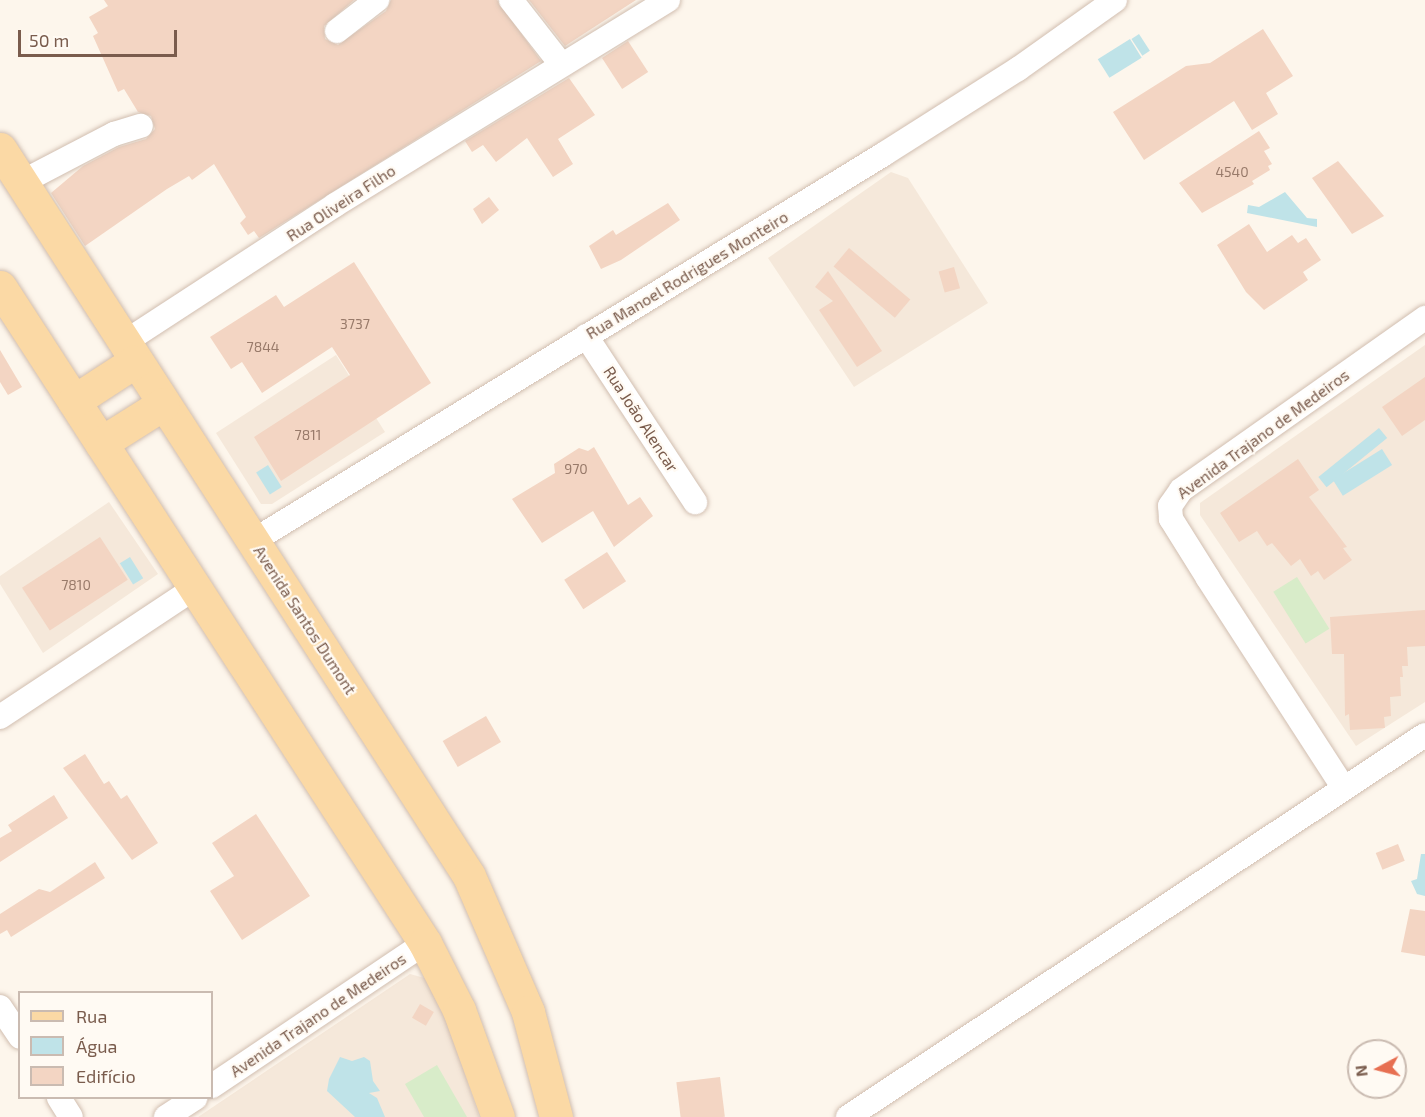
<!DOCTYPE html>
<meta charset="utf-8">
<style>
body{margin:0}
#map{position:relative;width:1425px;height:1117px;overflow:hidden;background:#fdf6ec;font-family:"Exo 2",sans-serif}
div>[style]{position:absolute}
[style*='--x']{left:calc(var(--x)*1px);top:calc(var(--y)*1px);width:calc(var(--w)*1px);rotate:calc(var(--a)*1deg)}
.residential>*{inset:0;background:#f5e8da}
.green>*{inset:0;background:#d8ecc9;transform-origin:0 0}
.water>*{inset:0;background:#bfe3e8;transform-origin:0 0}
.building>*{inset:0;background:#f3d5c3;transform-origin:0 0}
.roads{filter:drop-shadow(0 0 2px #d1beb0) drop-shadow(0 0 2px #d1beb0)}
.street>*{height:24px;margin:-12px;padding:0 12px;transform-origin:12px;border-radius:12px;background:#fff}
.primary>*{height:33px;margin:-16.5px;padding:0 16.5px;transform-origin:16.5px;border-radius:16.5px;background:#fbd9a5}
span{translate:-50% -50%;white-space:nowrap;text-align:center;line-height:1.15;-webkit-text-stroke:4.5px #fffaf3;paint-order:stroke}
.number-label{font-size:14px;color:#987a6a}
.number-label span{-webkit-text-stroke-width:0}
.street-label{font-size:16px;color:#7a5c4d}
.legend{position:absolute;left:18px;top:991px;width:195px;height:108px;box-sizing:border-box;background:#fffaf3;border:2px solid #cabbb1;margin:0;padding:8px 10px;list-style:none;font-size:18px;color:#7a5c4d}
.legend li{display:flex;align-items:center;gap:12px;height:30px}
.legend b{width:30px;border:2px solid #cabbb1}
.north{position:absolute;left:1347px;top:1039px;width:60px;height:60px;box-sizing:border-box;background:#fffaf3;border:2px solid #cabbb1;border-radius:50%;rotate:263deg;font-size:16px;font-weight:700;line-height:24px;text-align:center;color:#7a5c4d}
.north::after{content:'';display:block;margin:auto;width:21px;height:27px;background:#e76f51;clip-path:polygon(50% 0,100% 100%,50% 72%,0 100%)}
.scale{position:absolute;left:18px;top:30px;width:159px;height:27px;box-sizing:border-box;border:3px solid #7a5c4d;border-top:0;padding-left:8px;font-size:18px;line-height:21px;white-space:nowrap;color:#7a5c4d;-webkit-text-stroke:4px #fffaf3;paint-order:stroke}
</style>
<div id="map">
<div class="residential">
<div style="clip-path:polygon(891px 172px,908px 178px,988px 303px,854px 387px,768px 258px)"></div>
<div style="clip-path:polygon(1425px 345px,1425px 702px,1356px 746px,1200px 515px,1200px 503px)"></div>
<div style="clip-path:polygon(336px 355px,385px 432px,272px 504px,261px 504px,216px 433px)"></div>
<div style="clip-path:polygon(109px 502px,158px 574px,43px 653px,0 584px,0 576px)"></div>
<div style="clip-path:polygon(410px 974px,428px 979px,439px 996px,479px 1117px,198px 1117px)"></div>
</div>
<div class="green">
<div style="left:1297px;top:577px;width:61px;height:28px;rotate:58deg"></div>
<div style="clip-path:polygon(437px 1065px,467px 1117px,424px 1117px,405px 1084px)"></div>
</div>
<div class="water">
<div style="left:1139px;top:34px;width:20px;height:9px;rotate:57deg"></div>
<div style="left:1130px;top:39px;width:22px;height:38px;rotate:58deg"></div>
<div style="clip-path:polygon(1285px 192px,1307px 218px,1317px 219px,1317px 227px,1247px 213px,1248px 205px,1259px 207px)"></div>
<div style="left:1379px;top:428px;width:13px;height:78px;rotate:51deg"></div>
<div style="left:1382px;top:449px;width:19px;height:58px;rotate:58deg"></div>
<div style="left:268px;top:465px;width:26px;height:14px;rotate:58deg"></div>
<div style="left:130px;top:557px;width:25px;height:12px;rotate:58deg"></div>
<div style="clip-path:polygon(1421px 854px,1425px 854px,1425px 896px,1417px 894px,1411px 881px,1417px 879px)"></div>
<div style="clip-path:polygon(340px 1057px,352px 1061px,364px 1057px,370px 1061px,373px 1081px,380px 1091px,369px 1093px,377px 1098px,385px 1117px,355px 1117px,327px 1091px,329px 1079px)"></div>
</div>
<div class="building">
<div style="clip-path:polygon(104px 0,354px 0,324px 26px,325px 39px,338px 45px,386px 11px,391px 0,497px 0,541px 61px,259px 238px,254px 231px,248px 235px,240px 223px,246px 217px,214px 164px,192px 180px,189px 176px,167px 189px,85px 246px,51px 193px,83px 166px,119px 147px,146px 139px,155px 129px,151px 116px,138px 112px,124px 89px,118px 92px,93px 36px,98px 33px,89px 17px,108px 6px)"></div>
<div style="clip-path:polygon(529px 0,636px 0,565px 46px)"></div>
<div style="clip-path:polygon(1263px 29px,1293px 76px,1266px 93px,1278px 114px,1252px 130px,1234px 101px,1144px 160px,1113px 112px,1186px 66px,1210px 63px)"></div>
<div style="left:628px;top:41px;width:37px;height:31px;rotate:57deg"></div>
<div style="clip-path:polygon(569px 78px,595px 115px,558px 139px,573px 164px,553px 177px,527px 138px,496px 162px,483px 145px,472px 152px,465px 141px)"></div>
<div style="clip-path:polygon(1259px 131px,1270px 148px,1264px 151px,1272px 164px,1268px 166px,1270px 170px,1252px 181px,1254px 184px,1202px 213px,1179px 183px)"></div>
<div style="clip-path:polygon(1338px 161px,1384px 216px,1352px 234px,1312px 178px)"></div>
<div style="clip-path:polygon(489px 197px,499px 210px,482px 224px,473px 209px)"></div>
<div style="clip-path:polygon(668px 203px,680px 220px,621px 260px,601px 269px,589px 246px,613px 230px,616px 235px)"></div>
<div style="clip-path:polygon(1249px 224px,1267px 252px,1292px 235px,1298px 243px,1306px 238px,1321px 260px,1303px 272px,1308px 280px,1264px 310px,1246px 292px,1217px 245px)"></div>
<div style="left:849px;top:248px;width:80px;height:24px;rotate:40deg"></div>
<div style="clip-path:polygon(354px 262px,431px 383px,281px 481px,254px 437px,350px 375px,332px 347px,262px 393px,242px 362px,231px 369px,210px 337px,276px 295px,284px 307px)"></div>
<div style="left:954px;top:267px;width:22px;height:16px;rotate:74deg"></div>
<div style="clip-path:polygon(828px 271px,882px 351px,857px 367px,819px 310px,833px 301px,815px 287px)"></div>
<div style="clip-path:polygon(0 350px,22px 387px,8px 395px,0 382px)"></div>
<div style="clip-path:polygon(1425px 377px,1425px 420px,1402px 436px,1382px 407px)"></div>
<div style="clip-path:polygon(594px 447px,628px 505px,640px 497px,653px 516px,614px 547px,593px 511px,542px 543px,512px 499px,555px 473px,554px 464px,579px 448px,588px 451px)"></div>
<div style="clip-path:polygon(1298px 459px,1319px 490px,1309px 497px,1347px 547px,1343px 548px,1352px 560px,1324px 580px,1318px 571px,1311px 576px,1300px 559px,1291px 566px,1272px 543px,1267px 546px,1257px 531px,1239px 542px,1220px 513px)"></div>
<div style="left:100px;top:537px;width:51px;height:93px;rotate:57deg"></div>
<div style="left:607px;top:552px;width:35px;height:51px;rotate:57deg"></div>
<div style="clip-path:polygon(1425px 610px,1425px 646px,1407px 647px,1408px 666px,1402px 666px,1403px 677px,1400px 677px,1401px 696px,1390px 697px,1391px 716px,1384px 717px,1385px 728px,1350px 730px,1349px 714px,1345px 716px,1344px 654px,1332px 654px,1330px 617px)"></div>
<div style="left:486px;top:716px;width:30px;height:50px;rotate:60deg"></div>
<div style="clip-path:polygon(85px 754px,104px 784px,109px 781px,121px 799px,127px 795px,158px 843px,132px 860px,63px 768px)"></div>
<div style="clip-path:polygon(54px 795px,68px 818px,0 862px,0 838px,12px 831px,8px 825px)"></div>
<div style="clip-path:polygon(256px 814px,310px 896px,242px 940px,210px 891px,234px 876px,212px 843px)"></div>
<div style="left:1398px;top:844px;width:18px;height:24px;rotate:68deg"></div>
<div style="clip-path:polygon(95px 862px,105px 878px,11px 937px,7px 930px,0 934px,0 914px,39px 889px,50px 892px)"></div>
<div style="clip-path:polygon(1410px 909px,1425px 911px,1425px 956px,1401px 952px)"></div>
<div style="left:420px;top:1004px;width:16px;height:16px;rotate:30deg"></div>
<div style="left:720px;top:1077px;width:40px;height:44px;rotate:83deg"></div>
</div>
<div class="roads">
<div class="street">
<div style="--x:511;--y:0;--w:81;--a:52"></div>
<div style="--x:337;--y:31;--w:51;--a:-37.8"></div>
<div style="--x:22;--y:182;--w:104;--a:-27.6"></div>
<div style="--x:114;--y:134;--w:28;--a:-17"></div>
<div style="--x:586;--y:336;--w:199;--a:56.7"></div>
<div style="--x:122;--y:344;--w:254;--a:-33.1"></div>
<div style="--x:335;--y:205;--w:391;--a:-31.6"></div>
<div style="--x:253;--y:541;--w:740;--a:-31.52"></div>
<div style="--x:884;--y:154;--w:159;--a:-32.4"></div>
<div style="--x:1018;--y:69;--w:119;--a:-35.4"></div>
<div style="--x:0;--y:717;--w:234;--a:-33.5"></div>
<div style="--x:1343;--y:787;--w:249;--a:-122.9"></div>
<div style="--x:1208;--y:578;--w:70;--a:-122.1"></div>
<div style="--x:1171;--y:519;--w:13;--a:-94"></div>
<div style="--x:1170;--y:506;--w:19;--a:-55"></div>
<div style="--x:1181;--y:490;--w:299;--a:-35.2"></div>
<div style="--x:0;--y:1007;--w:36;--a:56"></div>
<div style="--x:212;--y:1086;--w:257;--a:-33.9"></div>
<div style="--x:59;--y:1098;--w:22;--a:58"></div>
<div style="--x:166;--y:1117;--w:35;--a:-33"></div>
<div style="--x:848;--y:1117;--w:692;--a:-33.51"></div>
</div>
<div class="primary">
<div style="--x:0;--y:149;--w:865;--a:57.17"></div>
<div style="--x:469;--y:876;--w:148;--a:66.5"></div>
<div style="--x:528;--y:1012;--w:109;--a:75.1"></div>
<div style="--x:0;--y:287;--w:782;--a:57.06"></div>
<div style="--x:425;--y:943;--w:75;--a:63.1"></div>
<div style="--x:459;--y:1010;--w:114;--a:70"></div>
<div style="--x:74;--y:401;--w:72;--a:-33"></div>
<div style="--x:101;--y:443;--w:73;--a:-32.2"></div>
</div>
</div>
<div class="number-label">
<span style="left:1232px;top:172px">4540</span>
<span style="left:355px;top:324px">3737</span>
<span style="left:263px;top:347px">7844</span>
<span style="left:308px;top:435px">7811</span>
<span style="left:576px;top:469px">970</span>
<span style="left:76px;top:585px">7810</span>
</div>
<div class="street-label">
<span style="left:341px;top:203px;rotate:-33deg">Rua Oliveira Filho</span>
<span style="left:687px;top:275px;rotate:-31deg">Rua Manoel Rodrigues Monteiro</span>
<span style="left:641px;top:419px;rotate:57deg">Rua João Alencar</span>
<span style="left:1263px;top:434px;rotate:-36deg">Avenida Trajano de Medeiros</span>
<span style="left:305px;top:620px;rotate:57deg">Avenida Santos Dumont</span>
<span style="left:318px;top:1015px;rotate:-34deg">Avenida Trajano de Medeiros</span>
</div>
<ul class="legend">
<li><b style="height:8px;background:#fbd9a5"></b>Rua</li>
<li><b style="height:16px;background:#bfe3e8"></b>Água</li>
<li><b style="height:16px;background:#f3d5c3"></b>Edifício</li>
</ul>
<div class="north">N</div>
<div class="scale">50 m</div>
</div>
